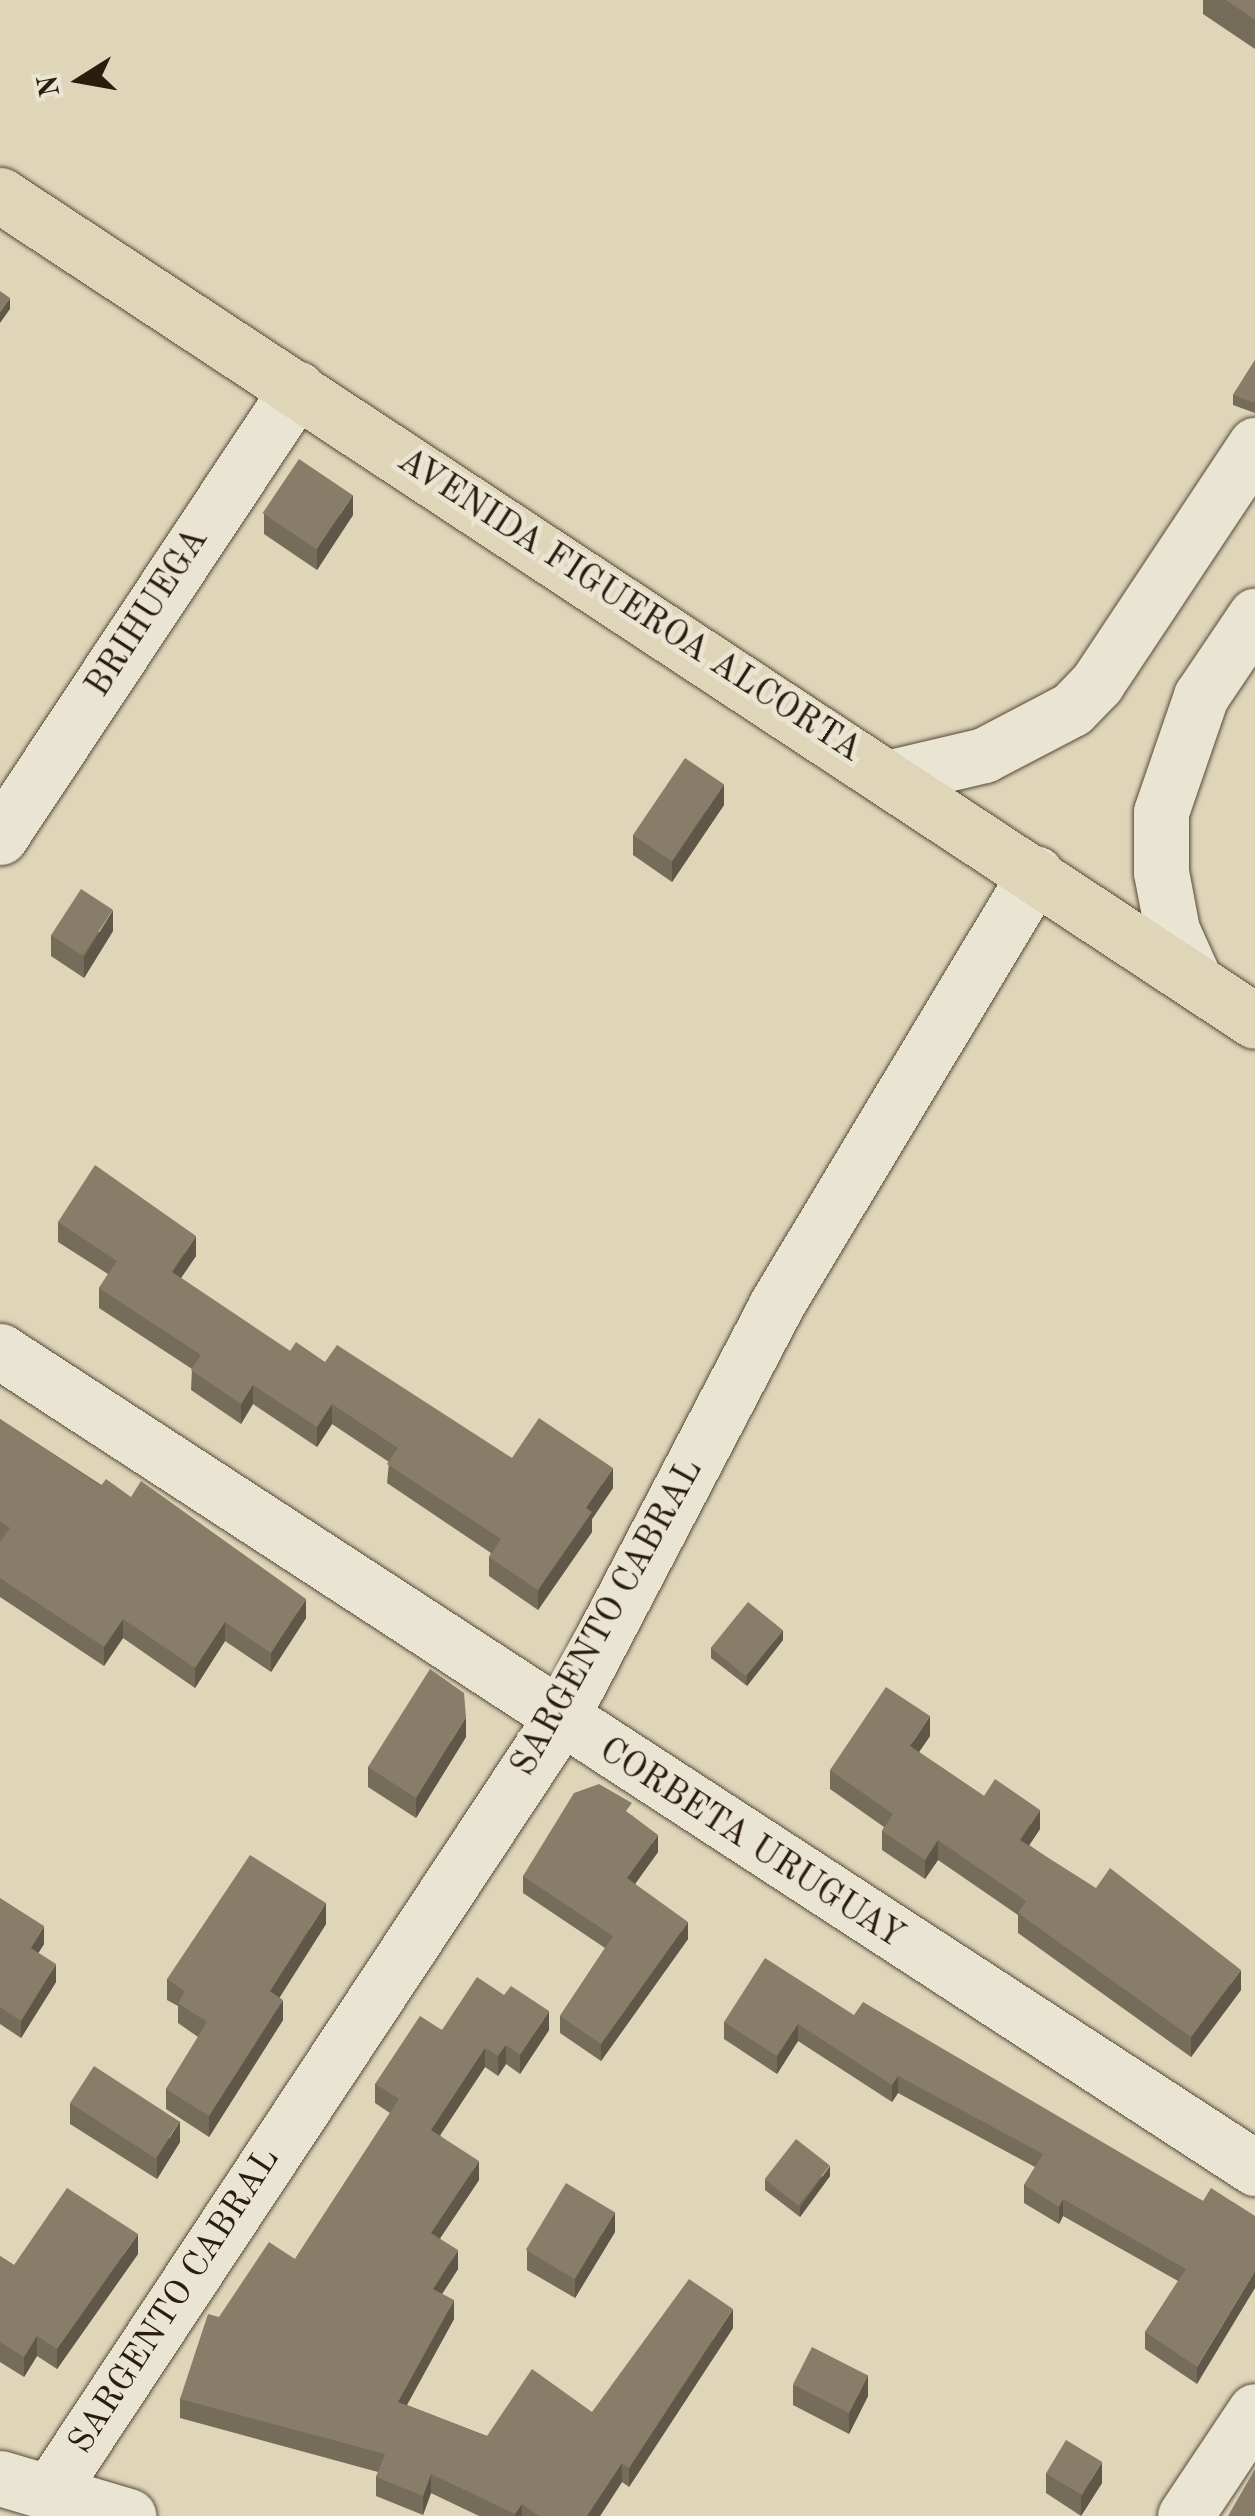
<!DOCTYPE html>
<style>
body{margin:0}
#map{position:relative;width:1255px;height:2516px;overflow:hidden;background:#dfd5b9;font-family:"Old Standard TT",serif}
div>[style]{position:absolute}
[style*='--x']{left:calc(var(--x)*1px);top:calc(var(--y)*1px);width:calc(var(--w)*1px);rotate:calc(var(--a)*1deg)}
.roads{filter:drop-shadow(0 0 2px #574b3a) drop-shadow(0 0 2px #574b3a)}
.minor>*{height:55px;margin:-27.5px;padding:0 27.5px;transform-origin:27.5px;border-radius:27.5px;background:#eae4d2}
.major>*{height:55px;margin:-27.5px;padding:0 27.5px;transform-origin:27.5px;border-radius:27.5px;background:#dfd5b9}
.wall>*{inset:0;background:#756c59}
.shaded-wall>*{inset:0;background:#5f5849}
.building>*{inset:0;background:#887d68;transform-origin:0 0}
span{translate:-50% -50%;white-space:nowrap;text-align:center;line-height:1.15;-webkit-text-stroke:10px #eae4d2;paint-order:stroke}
.street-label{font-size:35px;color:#2a1d10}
.north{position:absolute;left:30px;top:30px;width:100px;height:100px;-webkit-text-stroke:8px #eae4d2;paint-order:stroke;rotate:259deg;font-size:28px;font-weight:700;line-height:40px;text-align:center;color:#2a1d10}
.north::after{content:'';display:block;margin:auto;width:35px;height:45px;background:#2a1d10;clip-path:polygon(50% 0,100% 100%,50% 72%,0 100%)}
</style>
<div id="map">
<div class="roads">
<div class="minor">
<div style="--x:891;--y:777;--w:96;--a:-13.3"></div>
<div style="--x:984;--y:755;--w:99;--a:-27.6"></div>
<div style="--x:1072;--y:709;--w:36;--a:-46"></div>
<div style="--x:1097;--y:683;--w:286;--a:-56.4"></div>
<div style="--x:0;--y:837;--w:538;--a:-56.46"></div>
<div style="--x:1195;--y:981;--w:56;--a:-114.3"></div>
<div style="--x:1172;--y:930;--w:59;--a:-100.7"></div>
<div style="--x:1161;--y:872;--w:60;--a:-90"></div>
<div style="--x:1161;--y:812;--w:123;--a:-71"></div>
<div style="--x:1201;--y:696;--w:97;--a:-56"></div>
<div style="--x:0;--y:1351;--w:1498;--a:33.06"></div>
<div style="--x:0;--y:2478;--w:134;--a:16.5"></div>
<div style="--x:49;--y:2493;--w:925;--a:-56.55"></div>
<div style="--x:559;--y:1721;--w:467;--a:-62.4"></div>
<div style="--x:775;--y:1307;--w:506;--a:-58.98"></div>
<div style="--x:1185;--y:2516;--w:126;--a:-56.3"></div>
</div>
<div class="major">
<div style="--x:0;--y:195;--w:1502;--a:33.35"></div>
</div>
</div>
<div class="wall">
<div style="clip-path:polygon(1203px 0,1255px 0,1255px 49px,1203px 14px)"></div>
<div style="clip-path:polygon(1255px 360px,1255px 413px,1233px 405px,1233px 395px)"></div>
<div style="clip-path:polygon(264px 514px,353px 515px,317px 570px,264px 534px)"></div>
<div style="clip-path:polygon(724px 805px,672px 882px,633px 855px,633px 835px)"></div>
<div style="clip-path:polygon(113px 931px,84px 978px,51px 956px,51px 935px)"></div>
<div style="clip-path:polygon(58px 1222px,196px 1256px,181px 1278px,290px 1351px,325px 1362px,512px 1458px,613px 1488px,592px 1519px,592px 1532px,538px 1610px,489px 1576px,489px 1557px,491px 1553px,387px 1483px,389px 1462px,332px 1424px,317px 1447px,253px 1404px,241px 1424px,191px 1390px,192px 1369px,99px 1308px,99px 1288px,108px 1274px,58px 1242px)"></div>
<div style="clip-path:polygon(0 1419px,306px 1618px,271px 1672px,225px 1641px,195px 1688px,123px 1638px,104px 1666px,0 1597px)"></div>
<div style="clip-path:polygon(783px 1640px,747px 1686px,711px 1658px,711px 1648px)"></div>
<div style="clip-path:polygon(930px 1736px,919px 1752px,984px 1796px,1040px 1829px,1029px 1845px,1241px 1990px,1191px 2057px,1018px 1933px,1018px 1915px,938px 1860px,925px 1879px,882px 1850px,882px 1831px,884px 1827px,830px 1789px,830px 1770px)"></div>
<div style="clip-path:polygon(466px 1737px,416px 1818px,368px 1787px,368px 1767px)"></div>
<div style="clip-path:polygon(632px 1815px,658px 1852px,635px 1884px,688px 1939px,601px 2061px,560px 2033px,560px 2016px,605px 1948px,523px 1893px,523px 1876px)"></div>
<div style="clip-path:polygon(0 1898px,44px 1944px,38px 1953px,56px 1982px,21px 2038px,0 2024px)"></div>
<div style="clip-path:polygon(326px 1924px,280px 1997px,283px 2020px,209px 2137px,166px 2109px,166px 2089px,198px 2037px,178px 2023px,178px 2006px,167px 2000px,167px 1979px)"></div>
<div style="clip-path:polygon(854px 2015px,1203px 2201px,1197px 2384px,1145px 2349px,1145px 2332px,1178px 2281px,1063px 2216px,1059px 2224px,1024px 2203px,1024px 2185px,1035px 2167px,898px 2093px,892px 2102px,798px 2041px,777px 2074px,724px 2039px,724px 2022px)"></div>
<div style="clip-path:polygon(442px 2030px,549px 2030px,520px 2074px,506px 2064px,498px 2076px,485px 2067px,440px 2135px,479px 2180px,440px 2238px,458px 2269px,442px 2294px,454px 2319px,407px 2405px,487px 2436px,592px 2412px,733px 2328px,629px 2487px,622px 2482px,600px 2516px,479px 2516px,431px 2493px,423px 2515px,376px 2496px,376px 2477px,378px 2472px,180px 2418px,180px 2399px,219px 2317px,295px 2259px,390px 2113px,375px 2103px,375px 2084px)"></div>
<div style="clip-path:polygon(70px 2103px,180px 2142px,157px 2179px,70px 2124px)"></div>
<div style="clip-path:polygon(830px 2176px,800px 2217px,765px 2190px,765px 2180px)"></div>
<div style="clip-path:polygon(615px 2232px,575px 2298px,527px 2270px,527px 2250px)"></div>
<div style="clip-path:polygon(138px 2254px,57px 2369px,37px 2356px,24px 2377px,0 2362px,0 2256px,14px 2265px)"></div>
<div style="clip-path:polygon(793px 2385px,868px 2396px,849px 2434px,793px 2405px)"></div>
<div style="clip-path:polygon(1046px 2473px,1102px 2483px,1081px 2516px,1046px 2493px)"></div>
</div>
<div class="shaded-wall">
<div style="clip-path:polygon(10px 298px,10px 309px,0 323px,0 312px)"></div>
<div style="clip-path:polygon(353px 495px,353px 515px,317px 570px,317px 549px)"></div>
<div style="clip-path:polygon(724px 784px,724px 805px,672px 882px,672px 861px)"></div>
<div style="clip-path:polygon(113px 910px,113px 931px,84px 978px,84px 957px)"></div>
<div style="clip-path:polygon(196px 1236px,196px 1256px,172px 1291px,172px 1272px)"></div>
<div style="clip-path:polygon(253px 1385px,253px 1404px,241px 1424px,241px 1404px)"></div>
<div style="clip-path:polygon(332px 1404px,332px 1424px,317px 1447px,317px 1427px)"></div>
<div style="clip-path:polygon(613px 1468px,613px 1488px,592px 1519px,592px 1532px,538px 1610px,538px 1590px,586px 1508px)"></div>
<div style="clip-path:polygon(306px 1599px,306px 1618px,271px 1672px,271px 1653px)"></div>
<div style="clip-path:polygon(123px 1619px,123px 1638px,104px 1666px,104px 1647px)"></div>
<div style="clip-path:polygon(225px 1622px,225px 1641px,195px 1688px,195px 1668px)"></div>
<div style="clip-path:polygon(783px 1630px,783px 1640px,747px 1686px,747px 1675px)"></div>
<div style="clip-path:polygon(930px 1716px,930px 1736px,910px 1765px,910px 1746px)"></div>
<div style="clip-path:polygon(466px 1717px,466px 1737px,416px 1818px,416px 1798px)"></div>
<div style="clip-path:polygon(1040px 1810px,1040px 1829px,1020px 1859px,1020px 1840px)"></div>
<div style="clip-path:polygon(658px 1835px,658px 1852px,627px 1895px,627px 1878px)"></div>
<div style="clip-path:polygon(938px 1840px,938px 1860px,925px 1879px,925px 1860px)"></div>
<div style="clip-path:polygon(326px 1903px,326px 1924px,270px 2012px,270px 1991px)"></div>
<div style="clip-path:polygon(688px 1922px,688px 1939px,601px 2061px,601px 2044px)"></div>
<div style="clip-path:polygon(44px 1926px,44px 1944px,31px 1965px,31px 1948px)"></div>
<div style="clip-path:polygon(56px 1964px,56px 1982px,21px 2038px,21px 2021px)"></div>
<div style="clip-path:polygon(1241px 1970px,1241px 1990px,1191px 2057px,1191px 2037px)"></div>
<div style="clip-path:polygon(283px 2000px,283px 2020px,209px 2137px,209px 2116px)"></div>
<div style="clip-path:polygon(549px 2011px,549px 2030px,520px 2074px,520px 2055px)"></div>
<div style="clip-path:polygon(798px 2024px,798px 2041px,777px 2074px,777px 2056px)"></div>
<div style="clip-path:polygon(506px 2045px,506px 2064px,498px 2076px,498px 2056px)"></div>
<div style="clip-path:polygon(485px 2048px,485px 2067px,431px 2149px,431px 2130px)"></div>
<div style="clip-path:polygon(898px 2076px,898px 2093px,892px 2102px,892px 2085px)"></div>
<div style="clip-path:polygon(180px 2121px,180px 2142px,157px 2179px,157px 2158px)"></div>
<div style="clip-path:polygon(479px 2161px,479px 2180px,431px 2252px,431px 2233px)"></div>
<div style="clip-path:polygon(830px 2166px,830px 2176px,800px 2217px,800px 2207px)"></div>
<div style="clip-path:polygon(1063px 2199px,1063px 2216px,1059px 2224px,1059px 2207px)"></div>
<div style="clip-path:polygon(615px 2212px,615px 2232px,575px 2298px,575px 2278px)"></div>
<div style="clip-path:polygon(138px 2234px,138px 2254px,57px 2369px,57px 2349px)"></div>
<div style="clip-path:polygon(458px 2250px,458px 2269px,433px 2308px,433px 2289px)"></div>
<div style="clip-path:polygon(1255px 2271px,1255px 2288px,1197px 2384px,1197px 2367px)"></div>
<div style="clip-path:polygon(454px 2300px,454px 2319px,398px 2421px,398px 2402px)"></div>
<div style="clip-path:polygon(733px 2309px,733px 2328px,629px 2487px,629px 2468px)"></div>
<div style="clip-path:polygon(37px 2336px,37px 2356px,24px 2377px,24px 2357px)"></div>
<div style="clip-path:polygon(868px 2375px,868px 2396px,849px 2434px,849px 2413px)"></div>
<div style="clip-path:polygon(1102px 2462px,1102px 2483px,1081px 2516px,1081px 2496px)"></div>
<div style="clip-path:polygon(622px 2463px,622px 2482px,600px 2516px,587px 2516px)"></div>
<div style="clip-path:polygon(431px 2474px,431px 2493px,423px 2515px,423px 2496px)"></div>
<div style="clip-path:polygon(522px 2504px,522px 2516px,515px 2516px,515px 2514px)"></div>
</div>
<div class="building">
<div style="clip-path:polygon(1226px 0,1255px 0,1255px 20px)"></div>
<div style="clip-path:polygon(0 291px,10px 298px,0 312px)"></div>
<div style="clip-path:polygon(1255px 360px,1255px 403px,1233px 395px)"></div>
<div style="left:299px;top:459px;width:65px;height:65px;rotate:34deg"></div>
<div style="left:685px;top:758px;width:47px;height:93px;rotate:34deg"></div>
<div style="left:81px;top:889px;width:38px;height:55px;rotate:33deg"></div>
<div style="clip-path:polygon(95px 1165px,196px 1236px,172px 1272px,290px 1351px,296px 1342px,325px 1362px,337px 1345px,512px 1458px,539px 1418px,613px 1468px,586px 1508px,592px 1512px,538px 1590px,489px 1557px,501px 1539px,387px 1464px,398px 1448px,332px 1404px,317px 1427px,253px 1385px,241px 1404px,191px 1370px,201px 1355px,99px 1288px,117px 1261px,58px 1222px)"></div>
<div style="clip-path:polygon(0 1419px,101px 1486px,106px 1479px,131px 1497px,141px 1481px,306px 1599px,271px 1653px,225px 1622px,195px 1668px,123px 1619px,104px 1647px,0 1578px,0 1542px,10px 1528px,0 1522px)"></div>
<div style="left:748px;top:1602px;width:45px;height:59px;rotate:39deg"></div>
<div style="clip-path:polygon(430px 1669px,464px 1693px,466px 1717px,416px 1798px,368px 1767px)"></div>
<div style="clip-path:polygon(886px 1687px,930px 1716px,910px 1746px,984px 1796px,995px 1779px,1040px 1810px,1020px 1840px,1096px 1888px,1110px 1868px,1241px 1970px,1191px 2037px,1018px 1913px,1026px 1901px,938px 1840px,925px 1860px,882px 1831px,893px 1814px,830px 1770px)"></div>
<div style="clip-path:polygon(599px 1784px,632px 1803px,626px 1811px,658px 1835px,627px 1878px,688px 1922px,601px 2044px,560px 2016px,613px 1936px,523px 1876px,574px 1793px)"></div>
<div style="clip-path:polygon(250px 1855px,326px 1903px,270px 1991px,283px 2000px,209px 2116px,166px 2089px,207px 2022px,178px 2003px,185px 1991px,167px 1979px)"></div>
<div style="clip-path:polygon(0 1898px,44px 1926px,31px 1948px,56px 1964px,21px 2021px,0 2007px)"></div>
<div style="clip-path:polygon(765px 1958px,854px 2015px,863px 2002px,1203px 2201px,1211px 2188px,1255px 2216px,1255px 2271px,1197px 2367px,1145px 2332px,1186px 2269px,1063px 2199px,1059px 2207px,1024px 2185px,1043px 2154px,898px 2076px,892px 2085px,798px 2024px,777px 2056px,724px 2022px)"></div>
<div style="clip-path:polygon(477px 1977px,504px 1995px,511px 1986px,549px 2011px,520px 2055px,506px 2045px,498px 2056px,485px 2048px,431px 2130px,479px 2161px,431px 2233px,458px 2250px,433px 2289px,454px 2300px,398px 2402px,487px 2436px,532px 2369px,592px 2412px,689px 2279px,733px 2309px,629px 2468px,622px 2463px,587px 2516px,539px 2516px,522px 2504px,515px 2514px,431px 2474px,423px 2496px,376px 2477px,385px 2454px,180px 2399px,208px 2314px,219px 2317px,269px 2242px,295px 2259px,399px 2099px,375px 2084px,420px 2016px,442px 2030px)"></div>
<div style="left:94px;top:2066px;width:102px;height:44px;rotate:33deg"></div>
<div style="left:796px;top:2139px;width:43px;height:51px;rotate:38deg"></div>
<div style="left:566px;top:2183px;width:57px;height:78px;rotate:31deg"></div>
<div style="clip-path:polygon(67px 2188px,138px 2234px,57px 2349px,37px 2336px,24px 2357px,0 2342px,0 2256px,14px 2265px)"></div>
<div style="left:812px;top:2347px;width:63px;height:42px;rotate:27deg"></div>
<div style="left:1066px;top:2440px;width:42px;height:39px;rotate:31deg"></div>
<div style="clip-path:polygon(1255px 2469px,1255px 2516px,1228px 2516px)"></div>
</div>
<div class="street-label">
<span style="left:629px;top:606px;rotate:33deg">AVENIDA FIGUEROA ALCORTA</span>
<span style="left:148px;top:613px;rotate:-57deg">BRIHUEGA</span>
<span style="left:608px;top:1618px;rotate:-61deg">SARGENTO CABRAL</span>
<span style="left:751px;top:1844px;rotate:33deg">CORBETA URUGUAY</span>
<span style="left:175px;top:2301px;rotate:-57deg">SARGENTO CABRAL</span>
</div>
<div class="north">N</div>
</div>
